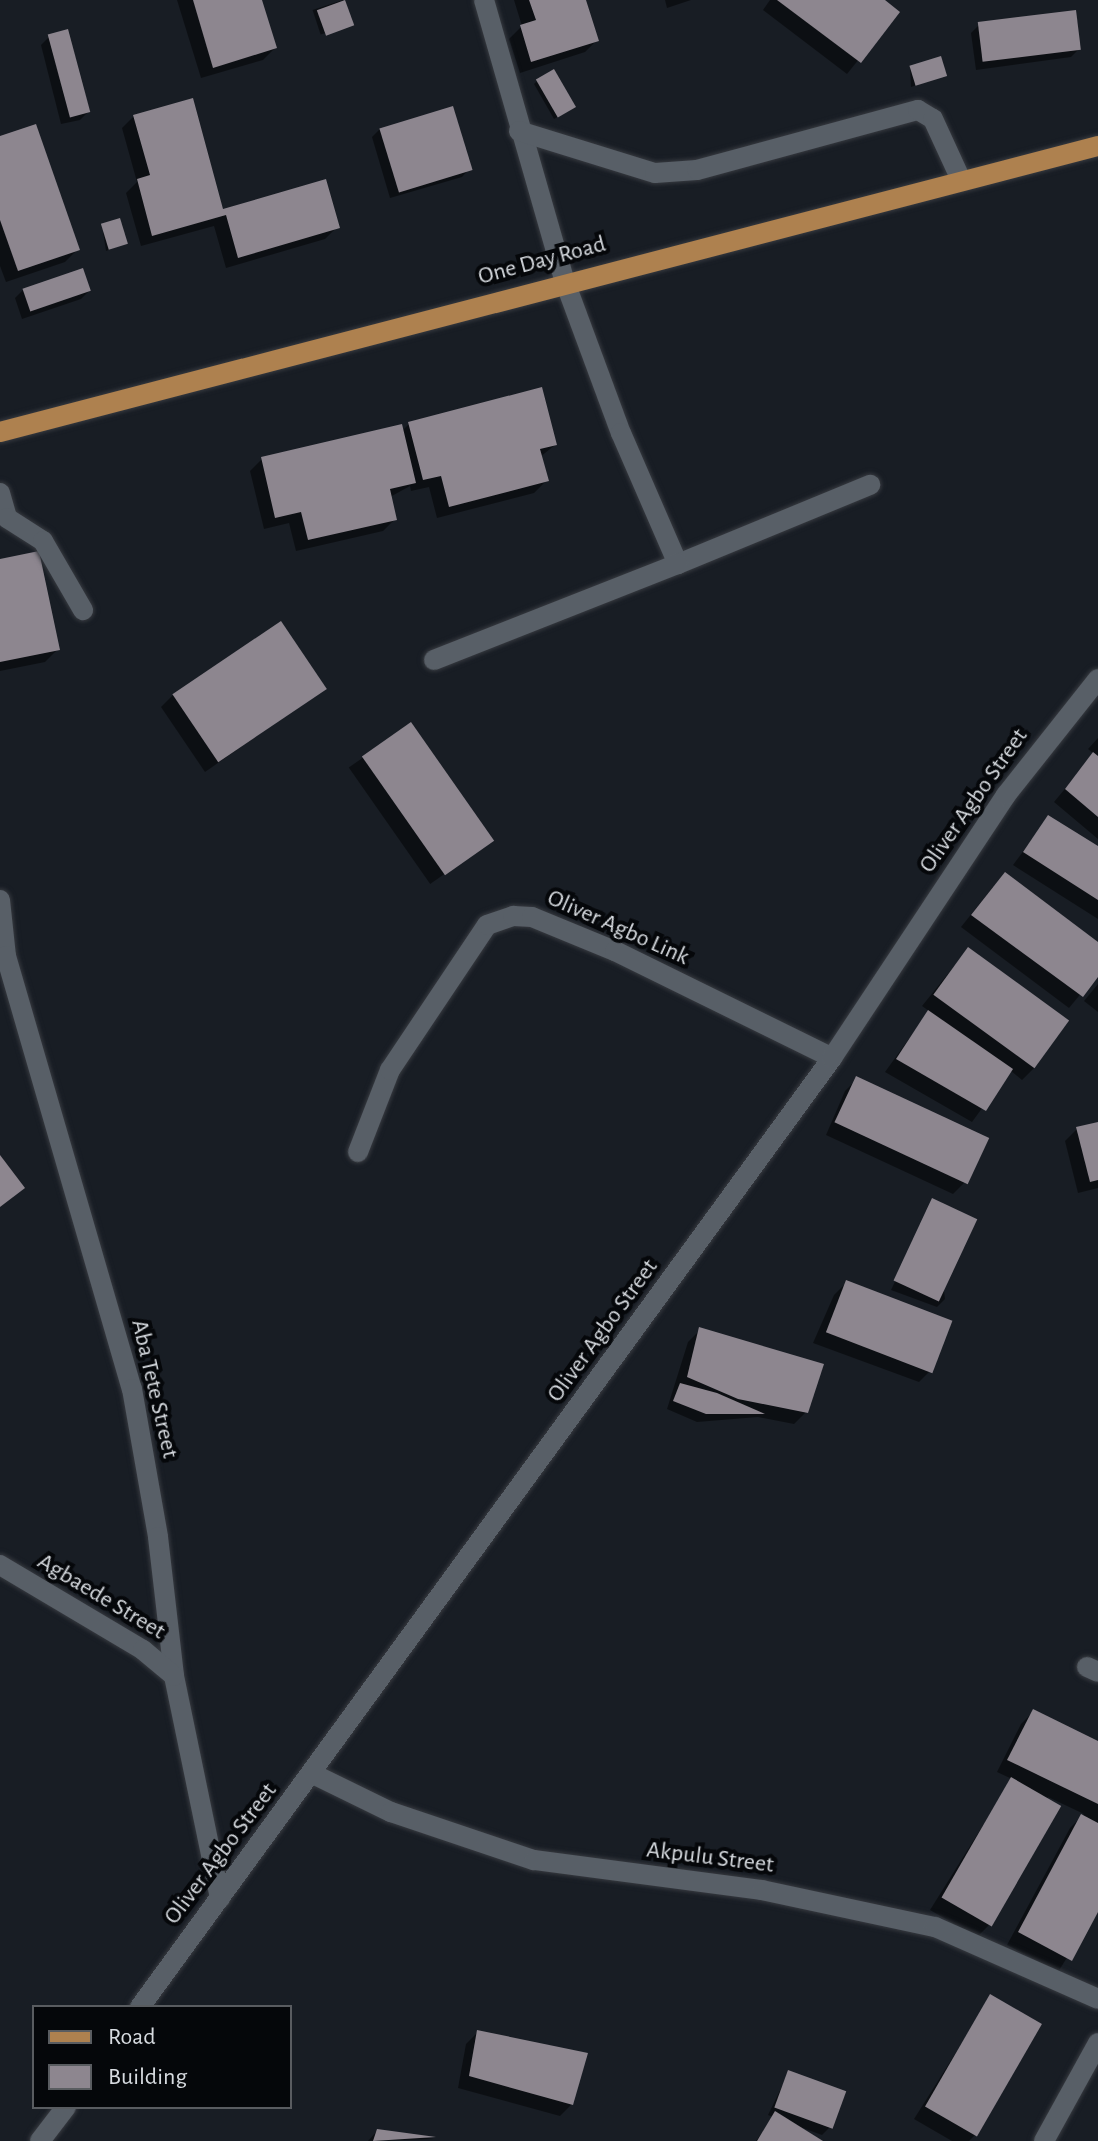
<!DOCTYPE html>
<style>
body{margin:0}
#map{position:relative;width:1098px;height:2141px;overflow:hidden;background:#181d24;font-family:"Alegreya Sans",sans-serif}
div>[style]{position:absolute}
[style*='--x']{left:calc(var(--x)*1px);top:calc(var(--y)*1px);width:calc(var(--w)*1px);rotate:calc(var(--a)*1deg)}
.shadow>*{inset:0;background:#0007;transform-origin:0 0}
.building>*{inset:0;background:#8d868f;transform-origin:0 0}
.roads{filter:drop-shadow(0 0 2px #373a40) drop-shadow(0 0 2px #373a40)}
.minor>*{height:20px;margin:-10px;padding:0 10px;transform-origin:10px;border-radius:10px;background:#585f67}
.major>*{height:20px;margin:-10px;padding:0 10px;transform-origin:10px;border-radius:10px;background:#ae814f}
span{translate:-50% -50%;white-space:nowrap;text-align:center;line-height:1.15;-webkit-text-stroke:8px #05070a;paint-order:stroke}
.street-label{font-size:24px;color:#d7dbe0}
.legend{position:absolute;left:32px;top:2005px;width:260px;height:104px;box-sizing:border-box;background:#05070a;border:2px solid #595c60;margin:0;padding:10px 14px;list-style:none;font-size:24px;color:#d7dbe0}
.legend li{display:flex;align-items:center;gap:16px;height:40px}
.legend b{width:40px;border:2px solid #595c60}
</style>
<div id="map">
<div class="shadow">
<div style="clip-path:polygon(177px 0,260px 0,275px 48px,263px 60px,201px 78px)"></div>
<div style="left:343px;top:0;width:26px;height:32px;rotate:72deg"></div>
<div style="clip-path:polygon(514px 0,584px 0,597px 40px,585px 52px,520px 73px,509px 39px,522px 26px)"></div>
<div style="clip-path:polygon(665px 0,691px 0,667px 8px)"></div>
<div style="clip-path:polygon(770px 0,882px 0,897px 12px,847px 74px,763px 10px)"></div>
<div style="clip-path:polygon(979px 25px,1079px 49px,1071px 57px,976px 70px,971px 33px)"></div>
<div style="clip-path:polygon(49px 37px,88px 112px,80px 120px,61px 124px,41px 45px)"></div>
<div style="clip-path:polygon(910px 67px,944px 76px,911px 87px)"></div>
<div style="clip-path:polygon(537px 81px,570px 110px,554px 119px,534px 84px)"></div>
<div style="clip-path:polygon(134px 116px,222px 211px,337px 227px,325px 239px,226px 268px,214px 226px,141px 246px,126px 193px,137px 182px,122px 128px)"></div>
<div style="clip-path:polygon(380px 129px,469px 169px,462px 177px,390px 198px,372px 137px)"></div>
<div style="clip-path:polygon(0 138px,77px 250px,65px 262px,6px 282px,0 266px)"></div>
<div style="clip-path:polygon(102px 225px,126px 243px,106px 251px)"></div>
<div style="clip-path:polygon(23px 290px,89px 291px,81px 299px,22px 319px,15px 298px)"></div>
<div style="clip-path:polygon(409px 424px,555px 445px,540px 457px,546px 481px,534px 493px,437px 518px,429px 487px,411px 491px,410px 486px,390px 497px,395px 519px,383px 531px,296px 551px,289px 523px,264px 529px,250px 471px,262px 459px,402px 431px)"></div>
<div style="clip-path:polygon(0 561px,57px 650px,45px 662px,0 671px)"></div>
<div style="clip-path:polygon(324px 689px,205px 772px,161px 707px,173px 695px)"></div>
<div style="left:411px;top:724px;width:142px;height:76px;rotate:55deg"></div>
<div style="clip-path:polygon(1098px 738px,1098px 839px,1054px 802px,1094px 754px,1088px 749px)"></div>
<div style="clip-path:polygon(1048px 818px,1098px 848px,1098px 919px,1013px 865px)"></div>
<div style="clip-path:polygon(993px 887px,1098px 944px,1098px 973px,1069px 1008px,961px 927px)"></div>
<div style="clip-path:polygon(968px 949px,1067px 1020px,1034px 1068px,1022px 1080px,1010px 1070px,972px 1122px,885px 1072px,929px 1011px,922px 1006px)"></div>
<div style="clip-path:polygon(1098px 984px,1098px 1012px,1084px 1001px)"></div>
<div style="clip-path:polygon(857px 1079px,965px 1182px,953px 1194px,826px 1135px,845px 1091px)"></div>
<div style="clip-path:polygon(1098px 1124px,1098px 1188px,1078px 1193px,1065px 1141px,1077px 1129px)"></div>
<div style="clip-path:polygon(933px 1201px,945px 1299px,937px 1307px,891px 1290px)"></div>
<div style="clip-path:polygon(846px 1283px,931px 1370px,919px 1382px,813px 1343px,834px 1295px)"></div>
<div style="clip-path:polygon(700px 1330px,806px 1412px,794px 1424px,758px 1417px,697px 1422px,667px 1409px,688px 1342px)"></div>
<div style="clip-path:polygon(1033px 1712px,1098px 1743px,1098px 1908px,1058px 1972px,1007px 1945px,1070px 1828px,1084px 1814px,1048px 1797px,989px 1925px,977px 1937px,930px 1910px,1012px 1779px,997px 1772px,1021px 1724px)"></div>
<div style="clip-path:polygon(991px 1997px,975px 2135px,969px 2141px,952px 2141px,914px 2119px)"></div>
<div style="clip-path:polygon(478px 2032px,572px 2104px,560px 2116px,458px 2088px,466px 2044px)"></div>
<div style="clip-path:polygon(789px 2072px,830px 2127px,822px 2135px,800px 2127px,819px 2141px,756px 2141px,773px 2117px,768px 2115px)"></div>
<div style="clip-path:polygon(377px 2131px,434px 2139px,368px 2141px)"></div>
</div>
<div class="building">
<div style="clip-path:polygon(193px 0,262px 0,277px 48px,213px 68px)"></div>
<div style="left:345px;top:0;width:27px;height:30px;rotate:70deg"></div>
<div style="clip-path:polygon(529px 0,586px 0,599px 41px,531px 62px,520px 25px,536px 20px)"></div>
<div style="clip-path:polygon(777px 0,885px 0,900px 12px,861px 63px)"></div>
<div style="left:1076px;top:10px;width:40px;height:99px;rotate:83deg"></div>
<div style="left:68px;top:29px;width:86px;height:21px;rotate:75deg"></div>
<div style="left:941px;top:56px;width:21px;height:33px;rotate:73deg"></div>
<div style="left:554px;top:69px;width:44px;height:21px;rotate:60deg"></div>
<div style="clip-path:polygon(193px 98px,223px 209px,326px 179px,340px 228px,238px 258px,226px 215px,152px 236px,137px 179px,150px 175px,133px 115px)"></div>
<div style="left:453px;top:106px;width:67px;height:77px;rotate:73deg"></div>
<div style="clip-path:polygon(36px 124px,80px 250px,18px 271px,0 220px,0 136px)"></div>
<div style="left:120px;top:218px;width:27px;height:20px;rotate:73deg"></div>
<div style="left:83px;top:268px;width:24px;height:64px;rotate:71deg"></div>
<div style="clip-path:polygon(542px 387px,557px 445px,540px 449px,549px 481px,449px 507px,441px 476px,423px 480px,408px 422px)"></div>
<div style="clip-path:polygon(402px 424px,416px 483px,390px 489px,397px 520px,308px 540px,301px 512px,275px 518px,261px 457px)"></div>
<div style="clip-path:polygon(39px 551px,60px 650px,0 662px,0 559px)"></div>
<div style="left:281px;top:621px;width:82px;height:131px;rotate:56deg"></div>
<div style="left:411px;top:722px;width:145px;height:60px;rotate:55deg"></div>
<div style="clip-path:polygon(1093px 752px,1098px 756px,1098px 817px,1065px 789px)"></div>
<div style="clip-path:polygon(1048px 815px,1098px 846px,1098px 900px,1023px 852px)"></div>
<div style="clip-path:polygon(1005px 872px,1098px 942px,1098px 977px,1083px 997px,971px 915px)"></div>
<div style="left:968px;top:947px;width:125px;height:59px;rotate:36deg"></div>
<div style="clip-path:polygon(928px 1010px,1013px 1069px,986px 1111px,896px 1059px)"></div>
<div style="left:856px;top:1076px;width:147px;height:51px;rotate:25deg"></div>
<div style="clip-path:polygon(1098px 1122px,1098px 1180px,1090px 1182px,1076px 1127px)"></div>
<div style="clip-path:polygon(0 1155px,25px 1188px,0 1207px)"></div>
<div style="left:932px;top:1198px;width:50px;height:91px;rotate:25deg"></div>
<div style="left:846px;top:1280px;width:114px;height:56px;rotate:21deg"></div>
<div style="clip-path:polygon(699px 1327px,824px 1364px,808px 1413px,738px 1399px,687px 1377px)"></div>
<div style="clip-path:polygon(680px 1383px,717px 1393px,765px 1414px,706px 1414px,673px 1401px)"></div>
<div style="clip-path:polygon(1033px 1709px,1098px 1741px,1098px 1804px,1007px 1760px)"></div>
<div style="left:1011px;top:1777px;width:58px;height:139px;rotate:30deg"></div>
<div style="clip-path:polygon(1081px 1814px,1098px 1823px,1098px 1912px,1072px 1961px,1018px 1932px)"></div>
<div style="left:990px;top:1994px;width:60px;height:130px;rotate:30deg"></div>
<div style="clip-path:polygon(477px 2030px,588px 2053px,573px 2105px,469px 2076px)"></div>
<div style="left:788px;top:2070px;width:62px;height:40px;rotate:20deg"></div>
<div style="clip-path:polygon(775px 2111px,823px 2141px,757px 2141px)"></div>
<div style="clip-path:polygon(377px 2129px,436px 2137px,373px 2141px)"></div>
</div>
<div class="roads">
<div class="minor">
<div style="--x:484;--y:0;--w:293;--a:74"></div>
<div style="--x:565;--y:282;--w:161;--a:69.7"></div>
<div style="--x:621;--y:433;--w:143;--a:66.5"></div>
<div style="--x:678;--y:564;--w:208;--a:-22.4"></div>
<div style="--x:519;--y:131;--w:142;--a:17.2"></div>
<div style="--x:655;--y:173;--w:42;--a:-4.1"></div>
<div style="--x:697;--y:170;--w:229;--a:-15.2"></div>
<div style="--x:918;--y:110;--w:17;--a:31"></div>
<div style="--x:933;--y:119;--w:67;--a:65.3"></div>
<div style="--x:0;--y:493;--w:26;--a:74"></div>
<div style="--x:7;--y:518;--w:43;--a:32.6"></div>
<div style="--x:43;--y:541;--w:80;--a:59.9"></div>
<div style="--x:434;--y:660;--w:262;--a:-21.5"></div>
<div style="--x:0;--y:900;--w:56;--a:83.9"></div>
<div style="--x:6;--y:956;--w:451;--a:73.8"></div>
<div style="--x:132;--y:1389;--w:150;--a:80"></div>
<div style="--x:158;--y:1537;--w:140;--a:83.4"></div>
<div style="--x:174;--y:1676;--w:227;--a:78.3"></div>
<div style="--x:358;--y:1152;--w:88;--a:-68.7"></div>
<div style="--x:390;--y:1070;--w:174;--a:-56.2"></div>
<div style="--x:487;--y:925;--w:28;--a:-19"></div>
<div style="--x:513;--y:916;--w:19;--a:3"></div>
<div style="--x:532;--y:917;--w:90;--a:22.3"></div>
<div style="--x:615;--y:951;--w:242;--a:26.2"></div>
<div style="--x:0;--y:1565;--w:166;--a:30.7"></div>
<div style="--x:143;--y:1650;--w:40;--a:40"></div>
<div style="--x:1087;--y:1667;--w:12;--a:24"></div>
<div style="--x:313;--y:1774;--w:87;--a:26"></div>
<div style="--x:391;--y:1812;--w:151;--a:18.6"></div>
<div style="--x:534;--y:1860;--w:230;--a:7.5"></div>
<div style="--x:762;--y:1890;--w:177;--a:12.1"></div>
<div style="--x:935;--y:1927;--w:178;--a:23.8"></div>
<div style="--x:140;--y:2007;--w:1175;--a:-53.9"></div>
<div style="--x:832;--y:1058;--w:315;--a:-56.5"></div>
<div style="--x:1006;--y:795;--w:148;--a:-51.6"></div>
<div style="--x:40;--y:2141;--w:43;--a:-52.6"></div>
<div style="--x:1044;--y:2141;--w:112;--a:-61.1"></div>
</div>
<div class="major">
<div style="--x:0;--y:432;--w:1135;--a:-14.6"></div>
</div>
</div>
<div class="street-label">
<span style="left:542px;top:261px;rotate:-15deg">One Day Road</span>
<span style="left:974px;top:801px;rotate:-55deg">Oliver Agbo Street</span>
<span style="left:618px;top:928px;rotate:24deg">Oliver Agbo Link</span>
<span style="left:603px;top:1331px;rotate:-54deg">Oliver Agbo Street</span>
<span style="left:154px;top:1389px;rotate:77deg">Aba Tete Street</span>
<span style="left:101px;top:1597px;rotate:31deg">Agbaede Street</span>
<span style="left:221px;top:1854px;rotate:-53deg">Oliver Agbo Street</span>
<span style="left:710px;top:1858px;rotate:7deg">Akpulu Street</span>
</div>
<ul class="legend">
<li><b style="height:10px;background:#ae814f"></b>Road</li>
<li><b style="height:22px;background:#8d868f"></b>Building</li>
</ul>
</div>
